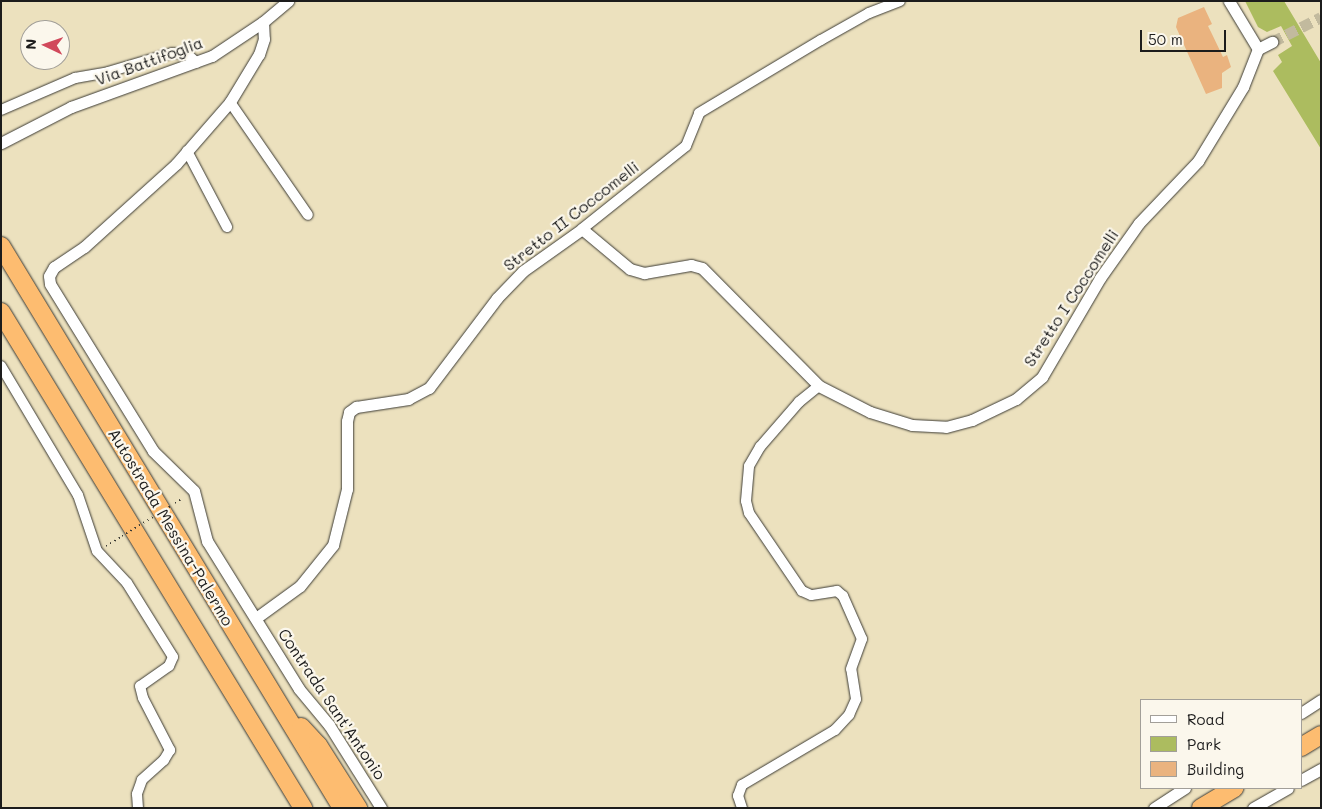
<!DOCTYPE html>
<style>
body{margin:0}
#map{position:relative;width:1322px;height:809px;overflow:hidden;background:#ece1be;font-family:Mali,sans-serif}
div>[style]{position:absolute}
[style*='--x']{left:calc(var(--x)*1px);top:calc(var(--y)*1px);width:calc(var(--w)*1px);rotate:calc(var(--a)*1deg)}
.green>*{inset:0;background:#acbc5f}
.building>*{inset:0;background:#eab37f}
.tertiary-tunnel>*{height:11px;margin-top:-5.5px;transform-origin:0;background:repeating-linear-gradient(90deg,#c2ba9e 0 11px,transparent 0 16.5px)}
.path>*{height:2px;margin-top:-1px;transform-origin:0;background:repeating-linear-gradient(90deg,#3b3a34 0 1px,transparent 0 5px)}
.roads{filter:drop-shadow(0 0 1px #3b3a34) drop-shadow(0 0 1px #3b3a34)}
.minor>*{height:10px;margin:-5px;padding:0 5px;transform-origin:5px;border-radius:5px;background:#fff}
.tertiary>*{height:11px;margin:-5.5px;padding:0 5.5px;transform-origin:5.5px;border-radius:5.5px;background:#fff}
.motorway>*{height:18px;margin:-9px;padding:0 9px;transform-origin:9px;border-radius:9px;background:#fdbc70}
.path-bridge>*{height:2px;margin-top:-1px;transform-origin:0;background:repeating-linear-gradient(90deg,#3b3a34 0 1px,transparent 0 5px)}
span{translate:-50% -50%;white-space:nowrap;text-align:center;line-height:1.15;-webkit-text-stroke:4.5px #fbf7ec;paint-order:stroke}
.street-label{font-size:16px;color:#1c1c1c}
.frame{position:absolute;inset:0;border:2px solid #1c1c1c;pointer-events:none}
.legend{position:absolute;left:1140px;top:699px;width:162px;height:90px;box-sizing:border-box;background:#fbf7ec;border:1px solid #a29f99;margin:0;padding:6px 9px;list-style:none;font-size:15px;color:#1c1c1c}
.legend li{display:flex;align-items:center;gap:10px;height:25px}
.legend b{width:25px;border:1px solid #a29f99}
.north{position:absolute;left:20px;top:20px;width:50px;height:50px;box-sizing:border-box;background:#fbf7ec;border:1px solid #a29f99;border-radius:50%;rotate:273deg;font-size:14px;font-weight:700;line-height:20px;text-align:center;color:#1c1c1c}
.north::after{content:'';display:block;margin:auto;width:18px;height:22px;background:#d1495b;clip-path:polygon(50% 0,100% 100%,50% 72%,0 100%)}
.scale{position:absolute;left:1140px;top:30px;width:86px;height:22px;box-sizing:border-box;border:2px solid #1c1c1c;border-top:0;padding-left:6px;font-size:15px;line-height:18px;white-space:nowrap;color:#1c1c1c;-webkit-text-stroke:4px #fbf7ec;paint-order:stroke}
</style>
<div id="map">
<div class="green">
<div style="clip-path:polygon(1245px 1px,1284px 1px,1321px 63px,1321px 149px,1273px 71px,1282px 62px,1278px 55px,1292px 46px,1281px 26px,1267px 32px,1258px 27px)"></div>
</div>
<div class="building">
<div style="clip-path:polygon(1204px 7px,1212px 24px,1208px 26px,1211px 32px,1223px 57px,1227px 55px,1231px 67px,1222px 73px,1222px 88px,1206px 94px,1176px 27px,1178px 18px)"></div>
</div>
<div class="tertiary-tunnel">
<div style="--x:1272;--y:42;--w:55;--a:-27"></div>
</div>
<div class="path">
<div style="--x:175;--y:503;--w:9;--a:-32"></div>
<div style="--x:106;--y:546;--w:17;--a:-31"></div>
</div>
<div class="roads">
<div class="minor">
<div style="--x:230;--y:102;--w:137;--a:55.4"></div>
<div style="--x:1;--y:110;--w:81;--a:-23.4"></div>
<div style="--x:75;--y:78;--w:34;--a:-10"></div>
<div style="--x:108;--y:72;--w:67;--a:-16.5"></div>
<div style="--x:172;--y:53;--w:15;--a:4"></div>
<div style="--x:187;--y:54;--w:13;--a:42"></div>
<div style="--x:187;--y:151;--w:86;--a:62.2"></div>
<div style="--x:582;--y:229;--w:133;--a:-38.6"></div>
<div style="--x:686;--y:146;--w:35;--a:-68"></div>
<div style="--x:699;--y:113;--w:142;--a:-30.9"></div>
<div style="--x:821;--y:40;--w:55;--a:-29.4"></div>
<div style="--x:869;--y:13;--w:33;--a:-21"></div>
<div style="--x:1;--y:366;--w:150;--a:59.2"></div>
<div style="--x:78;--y:495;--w:59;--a:71.3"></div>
<div style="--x:97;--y:551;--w:44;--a:46.8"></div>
<div style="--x:127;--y:583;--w:87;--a:58.1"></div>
<div style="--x:173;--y:657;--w:10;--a:114"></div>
<div style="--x:169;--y:666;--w:35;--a:145"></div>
<div style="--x:140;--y:686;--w:12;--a:76"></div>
<div style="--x:143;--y:698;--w:59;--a:62.6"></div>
<div style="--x:170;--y:750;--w:12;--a:121"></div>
<div style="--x:164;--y:760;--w:30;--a:138"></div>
<div style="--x:142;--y:780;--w:15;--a:110"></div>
<div style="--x:137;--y:794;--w:14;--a:86"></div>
<div style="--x:742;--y:808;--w:13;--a:-108"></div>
<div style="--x:738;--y:796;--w:12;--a:-70"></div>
<div style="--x:742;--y:785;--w:108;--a:-30.6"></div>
<div style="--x:835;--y:730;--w:21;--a:-47"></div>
<div style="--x:849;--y:715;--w:17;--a:-66"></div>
<div style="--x:856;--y:699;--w:30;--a:-99"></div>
<div style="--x:851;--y:669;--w:32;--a:-70"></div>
<div style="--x:862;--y:639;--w:47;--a:-113.8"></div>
<div style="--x:843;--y:596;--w:8;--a:-140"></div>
<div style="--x:837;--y:591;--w:26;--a:171"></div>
<div style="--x:811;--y:595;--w:10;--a:-156"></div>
<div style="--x:802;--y:591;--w:94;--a:-124.2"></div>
<div style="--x:749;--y:513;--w:12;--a:-104"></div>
<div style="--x:746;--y:501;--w:35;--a:-85"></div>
<div style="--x:749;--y:466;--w:22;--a:-60"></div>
<div style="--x:760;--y:447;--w:60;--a:-49.1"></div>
<div style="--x:799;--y:402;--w:26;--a:-39"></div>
</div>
<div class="tertiary">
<div style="--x:1229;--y:1;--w:56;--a:58.9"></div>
<div style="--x:263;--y:22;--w:17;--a:87"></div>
<div style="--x:264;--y:39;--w:16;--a:108"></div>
<div style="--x:259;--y:54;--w:56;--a:121.1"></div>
<div style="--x:230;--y:102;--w:82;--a:131.1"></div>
<div style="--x:176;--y:164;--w:124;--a:137.9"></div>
<div style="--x:84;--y:247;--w:36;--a:146"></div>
<div style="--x:54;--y:267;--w:10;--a:119"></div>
<div style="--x:49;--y:276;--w:8;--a:83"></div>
<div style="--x:50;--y:284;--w:196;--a:58.3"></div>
<div style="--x:153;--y:451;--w:57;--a:44.3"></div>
<div style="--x:194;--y:491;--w:52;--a:75.4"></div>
<div style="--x:207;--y:541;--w:174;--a:58.1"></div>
<div style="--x:299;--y:689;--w:47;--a:50.2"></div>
<div style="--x:329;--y:725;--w:98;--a:57.9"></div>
<div style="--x:1;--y:143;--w:79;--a:-27.2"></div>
<div style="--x:71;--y:107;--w:150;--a:-19.9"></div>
<div style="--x:212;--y:56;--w:61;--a:-33.7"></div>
<div style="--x:263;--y:22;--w:33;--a:-40"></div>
<div style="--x:256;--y:618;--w:54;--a:-36"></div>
<div style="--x:300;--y:586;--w:53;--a:-51.2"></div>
<div style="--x:333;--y:545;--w:58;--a:-76"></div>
<div style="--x:347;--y:489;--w:68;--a:-90"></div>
<div style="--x:347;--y:421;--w:9;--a:-77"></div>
<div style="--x:349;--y:412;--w:9;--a:-36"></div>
<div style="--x:356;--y:407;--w:53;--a:-8.7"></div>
<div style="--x:408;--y:399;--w:24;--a:-28"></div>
<div style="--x:429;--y:388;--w:113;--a:-52.9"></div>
<div style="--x:497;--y:298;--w:37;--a:-46"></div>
<div style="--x:523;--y:271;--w:72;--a:-35.4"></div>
<div style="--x:582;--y:229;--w:62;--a:39.8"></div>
<div style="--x:630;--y:269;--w:15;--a:16"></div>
<div style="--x:644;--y:273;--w:48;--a:-9.7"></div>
<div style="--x:691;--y:265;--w:11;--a:15"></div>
<div style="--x:702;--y:268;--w:166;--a:45.2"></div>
<div style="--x:819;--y:386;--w:57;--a:27"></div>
<div style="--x:870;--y:412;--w:44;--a:17.2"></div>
<div style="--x:912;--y:425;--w:34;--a:3"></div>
<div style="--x:946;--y:427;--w:27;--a:-15"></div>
<div style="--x:972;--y:420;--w:49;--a:-25.5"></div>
<div style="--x:1016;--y:399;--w:34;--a:-40"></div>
<div style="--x:1042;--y:377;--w:115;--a:-59.6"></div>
<div style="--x:1100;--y:278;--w:67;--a:-54.7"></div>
<div style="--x:1139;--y:223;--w:86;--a:-46.4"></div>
<div style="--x:1198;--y:161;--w:87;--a:-58.7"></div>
<div style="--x:1243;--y:87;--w:41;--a:-68.5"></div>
<div style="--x:1258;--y:49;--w:16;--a:-27"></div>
<div style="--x:1301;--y:713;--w:24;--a:-33"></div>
<div style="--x:1301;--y:780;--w:23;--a:-29"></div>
<div style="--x:1154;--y:808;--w:37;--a:-33"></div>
<div style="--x:1253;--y:808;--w:40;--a:-29.7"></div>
</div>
<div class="motorway">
<div style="--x:1;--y:246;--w:657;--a:58.75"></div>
<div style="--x:1;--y:312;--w:581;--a:58.66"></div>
<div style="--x:301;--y:727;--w:25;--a:47"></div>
<div style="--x:318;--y:745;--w:75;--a:57.6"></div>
<div style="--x:1301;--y:747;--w:23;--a:-31"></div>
<div style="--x:1201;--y:808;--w:39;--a:-31"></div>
</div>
</div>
<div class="path-bridge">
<div style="--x:122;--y:536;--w:57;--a:-31.5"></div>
</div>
<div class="street-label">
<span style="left:149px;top:61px;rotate:-20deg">Via Battifoglia</span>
<span style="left:571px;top:216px;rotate:-38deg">Stretto II Coccomelli</span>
<span style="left:1071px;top:298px;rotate:-57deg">Stretto I Coccomelli</span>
<span style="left:171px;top:527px;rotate:59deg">Autostrada Messina-Palermo</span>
<span style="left:332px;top:704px;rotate:56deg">Contrada Sant'Antonio</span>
</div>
<div class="frame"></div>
<ul class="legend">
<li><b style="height:6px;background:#fff"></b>Road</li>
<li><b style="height:14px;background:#acbc5f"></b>Park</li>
<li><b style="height:14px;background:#eab37f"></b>Building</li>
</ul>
<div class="north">N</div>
<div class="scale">50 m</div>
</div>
